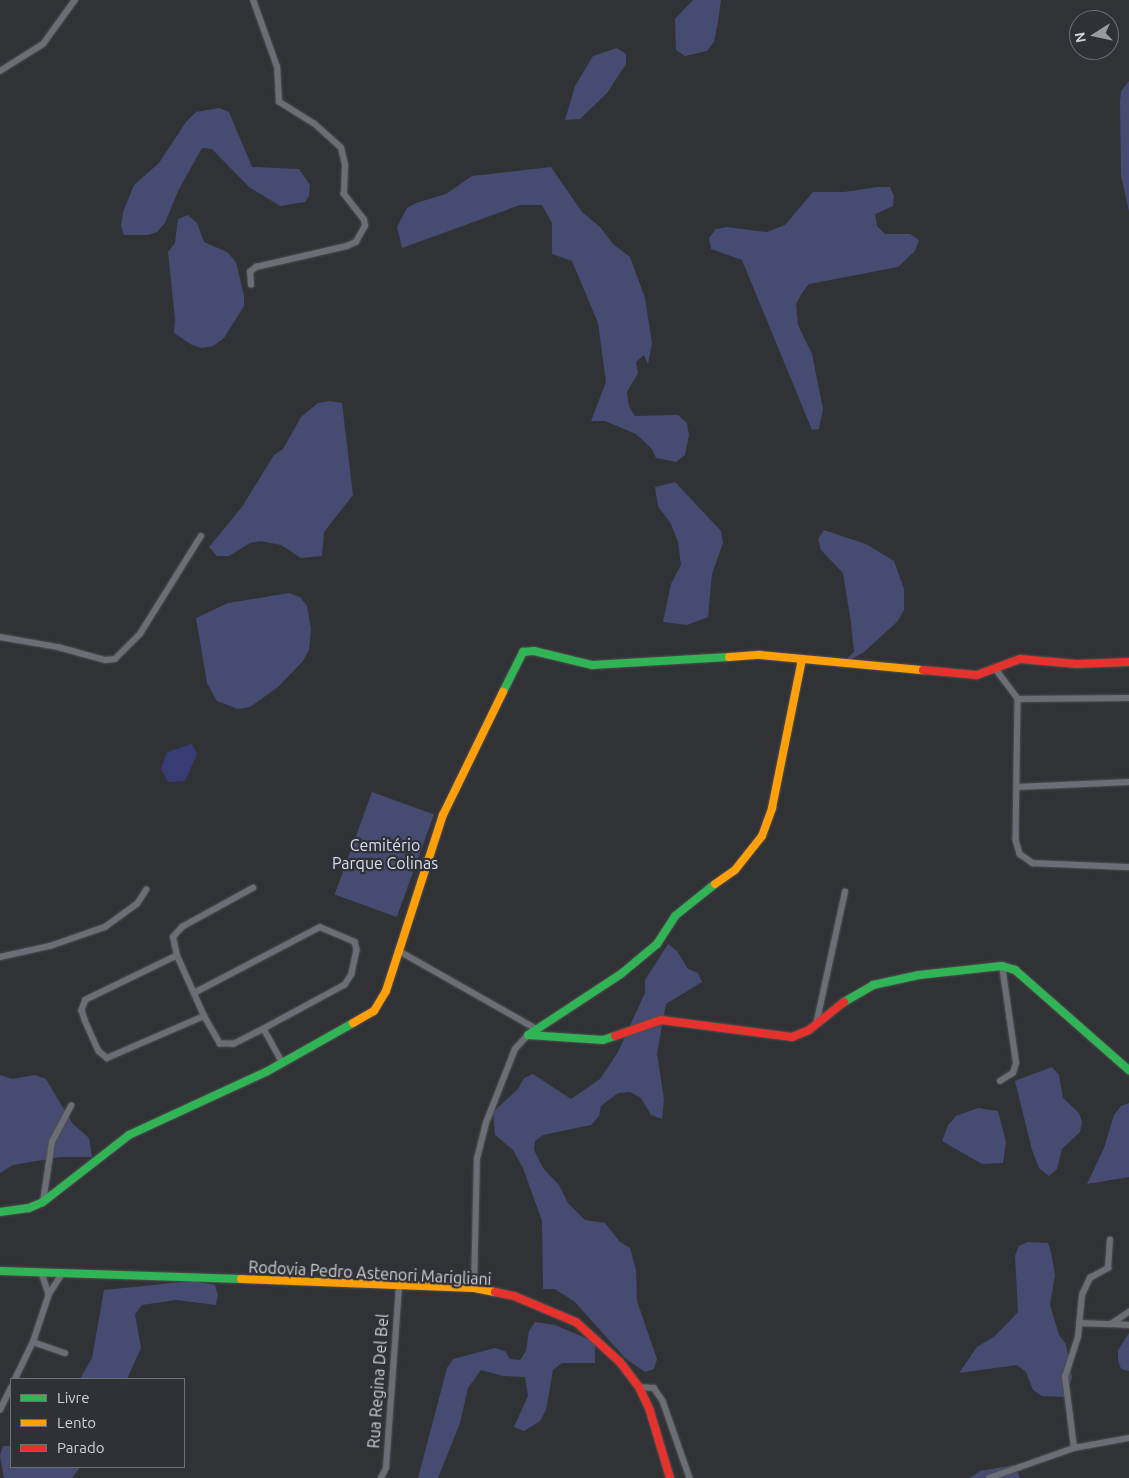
<!DOCTYPE html>
<meta charset="utf-8">
<style>
body{margin:0}
#map{position:relative;width:1129px;height:1478px;overflow:hidden;background:#313235;font-family:Ubuntu,sans-serif}
div>[style]{position:absolute}
[style*='--x']{left:calc(var(--x)*1px);top:calc(var(--y)*1px);width:calc(var(--w)*1px);rotate:calc(var(--a)*1deg)}
.green>*{inset:0;background:#464b72;transform-origin:0 0}
.water>*{inset:0;background:#373c75}
.roads{filter:drop-shadow(0 0 1px #4f4f51) drop-shadow(0 0 1px #4f4f51)}
.street>*{height:5.5px;margin:-2.75px;padding:0 2.75px;transform-origin:2.75px;border-radius:2.75px;background:#6c6e76}
.fast>*{height:8px;margin:-4px;padding:0 4px;transform-origin:4px;border-radius:4px;background:#30b455}
.slow>*{height:8px;margin:-4px;padding:0 4px;transform-origin:4px;border-radius:4px;background:#ff9f0a}
.jam>*{height:8px;margin:-4px;padding:0 4px;transform-origin:4px;border-radius:4px;background:#e5322d}
span{translate:-50% -50%;white-space:nowrap;text-align:center;line-height:1.15;-webkit-text-stroke:4.5px #303136;paint-order:stroke}
.park-label{font-size:16px;color:#dbdff2}
.street-label{font-size:16px;color:#d1d2d5}
.legend{position:absolute;left:10px;top:1378px;width:175px;height:90px;box-sizing:border-box;background:#303136;border:1px solid #707176;margin:0;padding:6px 9px;list-style:none;font-size:15px;color:#d1d2d5}
.legend li{display:flex;align-items:center;gap:10px;height:25px}
.legend b{width:25px;border:1px solid #707176}
.north{position:absolute;left:1069px;top:10px;width:50px;height:50px;box-sizing:border-box;background:#303136;border:1px solid #707176;border-radius:50%;rotate:260deg;font-size:14px;font-weight:700;line-height:20px;text-align:center;color:#d1d2d5}
.north::after{content:'';display:block;margin:auto;width:18px;height:22px;background:#999a9d;clip-path:polygon(50% 0,100% 100%,50% 72%,0 100%)}
</style>
<div id="map">
<div class="green">
<div style="clip-path:polygon(693px 0,721px 0,718px 22px,714px 42px,707px 51px,685px 56px,676px 50px,675px 19px)"></div>
<div style="clip-path:polygon(617px 48px,626px 54px,626px 64px,607px 93px,580px 119px,565px 120px,575px 86px,593px 56px)"></div>
<div style="clip-path:polygon(1129px 81px,1129px 212px,1121px 175px,1120px 101px,1121px 91px)"></div>
<div style="clip-path:polygon(219px 108px,229px 112px,252px 167px,299px 169px,310px 185px,309px 196px,305px 202px,280px 206px,249px 187px,212px 149px,202px 148px,178px 191px,165px 223px,157px 232px,148px 235px,124px 235px,121px 226px,123px 212px,134px 185px,159px 163px,186px 122px,196px 112px)"></div>
<div style="clip-path:polygon(551px 167px,582px 212px,600px 227px,613px 244px,630px 257px,645px 298px,652px 343px,648px 364px,644px 355px,636px 362px,638px 373px,627px 392px,629px 406px,635px 416px,678px 415px,687px 423px,689px 435px,685px 455px,676px 462px,656px 458px,652px 449px,636px 434px,605px 421px,591px 421px,606px 382px,598px 323px,572px 261px,552px 254px,552px 223px,542px 205px,520px 205px,402px 248px,397px 227px,407px 208px,416px 203px,446px 194px,472px 176px)"></div>
<div style="clip-path:polygon(878px 187px,890px 187px,894px 196px,893px 206px,875px 214px,877px 226px,885px 234px,910px 234px,919px 240px,915px 251px,898px 267px,809px 284px,802px 293px,796px 304px,798px 325px,812px 354px,823px 409px,819px 429px,812px 430px,742px 260px,711px 249px,709px 238px,716px 229px,727px 227px,767px 232px,785px 225px,813px 192px,844px 192px)"></div>
<div style="clip-path:polygon(188px 215px,197px 223px,204px 242px,227px 252px,236px 262px,244px 296px,244px 306px,224px 338px,213px 346px,202px 348px,192px 345px,174px 333px,175px 319px,168px 252px,175px 243px,178px 219px)"></div>
<div style="clip-path:polygon(330px 401px,342px 403px,353px 495px,324px 532px,322px 556px,301px 558px,281px 545px,261px 541px,250px 543px,229px 556px,217px 556px,209px 547px,242px 507px,274px 455px,283px 449px,301px 417px,318px 403px)"></div>
<div style="clip-path:polygon(675px 482px,721px 531px,723px 543px,712px 574px,708px 617px,687px 625px,663px 622px,671px 584px,681px 565px,678px 542px,671px 524px,658px 506px,655px 487px)"></div>
<div style="clip-path:polygon(824px 530px,866px 544px,894px 561px,904px 589px,904px 610px,898px 621px,864px 652px,838px 667px,854px 652px,851px 623px,843px 573px,821px 550px,818px 539px)"></div>
<div style="clip-path:polygon(289px 593px,300px 597px,307px 606px,311px 629px,309px 650px,303px 661px,278px 687px,250px 707px,238px 709px,217px 701px,207px 683px,196px 618px,228px 603px)"></div>
<div style="left:372px;top:792px;width:66px;height:109px;rotate:20deg"></div>
<div style="clip-path:polygon(668px 944px,677px 951px,688px 969px,698px 973px,702px 982px,666px 1004px,657px 1054px,664px 1099px,662px 1119px,651px 1115px,641px 1098px,630px 1092px,618px 1093px,601px 1106px,599px 1116px,591px 1125px,543px 1135px,535px 1141px,534px 1150px,543px 1168px,559px 1185px,568px 1203px,585px 1220px,605px 1223px,620px 1242px,630px 1248px,636px 1270px,637px 1301px,657px 1359px,654px 1369px,645px 1372px,625px 1358px,575px 1302px,555px 1289px,543px 1289px,542px 1221px,523px 1168px,513px 1150px,495px 1135px,493px 1112px,518px 1089px,524px 1078px,533px 1074px,571px 1099px,600px 1079px,618px 1052px,645px 993px,645px 980px)"></div>
<div style="clip-path:polygon(1052px 1067px,1059px 1075px,1063px 1098px,1079px 1113px,1082px 1122px,1080px 1132px,1062px 1149px,1057px 1169px,1049px 1176px,1039px 1168px,1032px 1150px,1015px 1081px)"></div>
<div style="clip-path:polygon(0 1075px,12px 1079px,35px 1075px,46px 1079px,72px 1123px,89px 1138px,92px 1157px,60px 1157px,13px 1165px,0 1173px)"></div>
<div style="clip-path:polygon(1129px 1103px,1129px 1177px,1087px 1184px,1104px 1148px,1114px 1115px,1121px 1106px)"></div>
<div style="clip-path:polygon(978px 1108px,998px 1111px,1006px 1142px,1003px 1163px,982px 1164px,942px 1141px,948px 1125px,956px 1116px)"></div>
<div style="clip-path:polygon(1028px 1242px,1048px 1243px,1051px 1252px,1055px 1275px,1050px 1305px,1059px 1335px,1066px 1344px,1072px 1378px,1064px 1397px,1042px 1396px,1033px 1390px,1026px 1372px,1017px 1365px,959px 1373px,977px 1347px,995px 1336px,1018px 1312px,1015px 1256px,1019px 1246px)"></div>
<div style="clip-path:polygon(192px 1281px,215px 1285px,218px 1295px,216px 1305px,176px 1300px,142px 1305px,135px 1314px,141px 1348px,127px 1379px,80px 1379px,92px 1358px,104px 1290px)"></div>
<div style="clip-path:polygon(535px 1322px,555px 1325px,595px 1342px,595px 1363px,562px 1363px,553px 1370px,546px 1410px,540px 1421px,524px 1431px,514px 1427px,528px 1396px,525px 1377px,503px 1376px,481px 1370px,468px 1388px,460px 1423px,438px 1478px,418px 1478px,447px 1368px,453px 1359px,495px 1348px,505px 1351px,510px 1359px,520px 1360px,526px 1351px,529px 1331px)"></div>
<div style="clip-path:polygon(1129px 1333px,1129px 1371px,1121px 1369px,1118px 1360px,1118px 1350px)"></div>
<div style="clip-path:polygon(3px 1446px,11px 1446px,11px 1467px,80px 1467px,72px 1478px,4px 1478px,0 1456px)"></div>
<div style="clip-path:polygon(1014px 1465px,1020px 1478px,970px 1478px,980px 1471px)"></div>
</div>
<div class="water">
<div style="clip-path:polygon(192px 744px,197px 754px,185px 781px,168px 782px,161px 769px,167px 752px)"></div>
</div>
<div class="roads">
<div class="street">
<div style="--x:0;--y:71;--w:51;--a:-32.1"></div>
<div style="--x:43;--y:44;--w:54;--a:-54"></div>
<div style="--x:251;--y:285;--w:13;--a:-94"></div>
<div style="--x:250;--y:272;--w:8;--a:-40"></div>
<div style="--x:256;--y:267;--w:93;--a:-13"></div>
<div style="--x:347;--y:246;--w:10;--a:-24"></div>
<div style="--x:356;--y:242;--w:18;--a:-61"></div>
<div style="--x:365;--y:226;--w:6;--a:-99"></div>
<div style="--x:364;--y:220;--w:33;--a:-128"></div>
<div style="--x:344;--y:194;--w:29;--a:-88"></div>
<div style="--x:345;--y:165;--w:17;--a:-103"></div>
<div style="--x:341;--y:148;--w:36;--a:-138"></div>
<div style="--x:314;--y:124;--w:41;--a:-147.8"></div>
<div style="--x:279;--y:102;--w:35;--a:-93"></div>
<div style="--x:277;--y:67;--w:71;--a:-109.7"></div>
<div style="--x:0;--y:637;--w:59;--a:9.8"></div>
<div style="--x:58;--y:647;--w:49;--a:15.5"></div>
<div style="--x:105;--y:660;--w:10;--a:-6"></div>
<div style="--x:115;--y:659;--w:35;--a:-45"></div>
<div style="--x:140;--y:634;--w:115;--a:-58.1"></div>
<div style="--x:995;--y:668;--w:39;--a:53"></div>
<div style="--x:1018;--y:699;--w:141;--a:90.8"></div>
<div style="--x:1016;--y:840;--w:15;--a:74"></div>
<div style="--x:1020;--y:854;--w:16;--a:35"></div>
<div style="--x:1033;--y:863;--w:96;--a:2.4"></div>
<div style="--x:1018;--y:699;--w:111;--a:-0.5"></div>
<div style="--x:1017;--y:787;--w:112;--a:-2.6"></div>
<div style="--x:399;--y:951;--w:156;--a:29.5"></div>
<div style="--x:177;--y:956;--w:101;--a:154.2"></div>
<div style="--x:86;--y:1000;--w:11;--a:112"></div>
<div style="--x:82;--y:1010;--w:10;--a:73"></div>
<div style="--x:85;--y:1020;--w:34;--a:66"></div>
<div style="--x:99;--y:1051;--w:11;--a:41"></div>
<div style="--x:107;--y:1058;--w:106;--a:-23.4"></div>
<div style="--x:0;--y:957;--w:51;--a:-12.4"></div>
<div style="--x:50;--y:946;--w:58;--a:-19.1"></div>
<div style="--x:105;--y:927;--w:39;--a:-36"></div>
<div style="--x:137;--y:904;--w:17;--a:-57"></div>
<div style="--x:194;--y:993;--w:142;--a:-27.6"></div>
<div style="--x:320;--y:927;--w:38;--a:23"></div>
<div style="--x:355;--y:942;--w:8;--a:76"></div>
<div style="--x:357;--y:950;--w:25;--a:102"></div>
<div style="--x:352;--y:974;--w:13;--a:122"></div>
<div style="--x:345;--y:985;--w:92;--a:151.5"></div>
<div style="--x:264;--y:1029;--w:34;--a:153"></div>
<div style="--x:234;--y:1044;--w:14;--a:180"></div>
<div style="--x:220;--y:1044;--w:32;--a:-120"></div>
<div style="--x:204;--y:1016;--w:66;--a:-114.2"></div>
<div style="--x:177;--y:956;--w:19;--a:-102"></div>
<div style="--x:173;--y:937;--w:13;--a:-48"></div>
<div style="--x:182;--y:927;--w:81;--a:-28.8"></div>
<div style="--x:816;--y:1025;--w:136;--a:-77.7"></div>
<div style="--x:264;--y:1029;--w:37;--a:61"></div>
<div style="--x:1000;--y:1081;--w:15;--a:-32"></div>
<div style="--x:1013;--y:1073;--w:10;--a:-73"></div>
<div style="--x:1016;--y:1063;--w:98;--a:-98.2"></div>
<div style="--x:43;--y:1202;--w:61;--a:-81.5"></div>
<div style="--x:52;--y:1142;--w:41;--a:-62.2"></div>
<div style="--x:42;--y:1273;--w:22;--a:72"></div>
<div style="--x:474;--y:1288;--w:129;--a:-88.7"></div>
<div style="--x:477;--y:1159;--w:37;--a:-76"></div>
<div style="--x:486;--y:1123;--w:79;--a:-68.6"></div>
<div style="--x:515;--y:1049;--w:19;--a:-47"></div>
<div style="--x:1079;--y:1323;--w:32;--a:2"></div>
<div style="--x:1111;--y:1324;--w:22;--a:-34"></div>
<div style="--x:1111;--y:1324;--w:18;--a:3"></div>
<div style="--x:33;--y:1342;--w:34;--a:19"></div>
<div style="--x:15;--y:1379;--w:41;--a:-64.1"></div>
<div style="--x:33;--y:1342;--w:51;--a:-71.6"></div>
<div style="--x:49;--y:1294;--w:24;--a:-57"></div>
<div style="--x:639;--y:1387;--w:15;--a:4"></div>
<div style="--x:654;--y:1388;--w:16;--a:55"></div>
<div style="--x:663;--y:1401;--w:82;--a:70.7"></div>
<div style="--x:0;--y:1410;--w:25;--a:-64"></div>
<div style="--x:1074;--y:1448;--w:72;--a:-97.2"></div>
<div style="--x:1065;--y:1377;--w:42;--a:-72"></div>
<div style="--x:1078;--y:1337;--w:42;--a:-84.6"></div>
<div style="--x:1082;--y:1295;--w:19;--a:-65"></div>
<div style="--x:1090;--y:1278;--w:21;--a:-29"></div>
<div style="--x:1108;--y:1268;--w:28;--a:-86"></div>
<div style="--x:381;--y:1478;--w:11;--a:-63"></div>
<div style="--x:386;--y:1468;--w:183;--a:-85.9"></div>
<div style="--x:989;--y:1478;--w:90;--a:-19.4"></div>
<div style="--x:1074;--y:1448;--w:56;--a:-10.3"></div>
</div>
<div class="fast">
<div style="--x:503;--y:692;--w:45;--a:-63.4"></div>
<div style="--x:523;--y:652;--w:11;--a:-5"></div>
<div style="--x:534;--y:651;--w:60;--a:13.6"></div>
<div style="--x:592;--y:665;--w:137;--a:-3.3"></div>
<div style="--x:844;--y:1002;--w:34;--a:-30"></div>
<div style="--x:873;--y:985;--w:47;--a:-12.3"></div>
<div style="--x:919;--y:975;--w:83;--a:-6.2"></div>
<div style="--x:1002;--y:966;--w:14;--a:17"></div>
<div style="--x:1015;--y:970;--w:152;--a:41.3"></div>
<div style="--x:615;--y:1036;--w:13;--a:162"></div>
<div style="--x:603;--y:1040;--w:75;--a:-176.2"></div>
<div style="--x:528;--y:1035;--w:111;--a:-33.3"></div>
<div style="--x:621;--y:974;--w:47;--a:-39.8"></div>
<div style="--x:657;--y:944;--w:33;--a:-57"></div>
<div style="--x:675;--y:916;--w:51;--a:-38.7"></div>
<div style="--x:0;--y:1212;--w:29;--a:-8"></div>
<div style="--x:29;--y:1208;--w:15;--a:-23"></div>
<div style="--x:43;--y:1202;--w:109;--a:-37.9"></div>
<div style="--x:129;--y:1135;--w:151;--a:-24.7"></div>
<div style="--x:266;--y:1072;--w:100;--a:-29.4"></div>
<div style="--x:0;--y:1271;--w:241;--a:1.9"></div>
</div>
<div class="slow">
<div style="--x:729;--y:657;--w:31;--a:-4"></div>
<div style="--x:760;--y:655;--w:164;--a:5.3"></div>
<div style="--x:715;--y:884;--w:24;--a:-35"></div>
<div style="--x:735;--y:870;--w:43;--a:-51.5"></div>
<div style="--x:762;--y:836;--w:30;--a:-70"></div>
<div style="--x:772;--y:808;--w:152;--a:-78.6"></div>
<div style="--x:353;--y:1023;--w:24;--a:-30"></div>
<div style="--x:374;--y:1011;--w:23;--a:-59"></div>
<div style="--x:386;--y:991;--w:185;--a:-72.1"></div>
<div style="--x:443;--y:815;--w:137;--a:-64"></div>
<div style="--x:241;--y:1279;--w:233;--a:2.2"></div>
<div style="--x:474;--y:1288;--w:21;--a:11"></div>
</div>
<div class="jam">
<div style="--x:923;--y:670;--w:54;--a:5.3"></div>
<div style="--x:977;--y:675;--w:46;--a:-20.4"></div>
<div style="--x:1020;--y:659;--w:57;--a:5"></div>
<div style="--x:1077;--y:664;--w:52;--a:-2.2"></div>
<div style="--x:615;--y:1036;--w:49;--a:-19.2"></div>
<div style="--x:661;--y:1020;--w:132;--a:7.4"></div>
<div style="--x:792;--y:1037;--w:18;--a:-22"></div>
<div style="--x:809;--y:1030;--w:45;--a:-38.7"></div>
<div style="--x:495;--y:1292;--w:19;--a:12"></div>
<div style="--x:514;--y:1296;--w:67;--a:22.8"></div>
<div style="--x:576;--y:1322;--w:59;--a:42.3"></div>
<div style="--x:620;--y:1362;--w:31;--a:53"></div>
<div style="--x:639;--y:1387;--w:26;--a:65"></div>
<div style="--x:650;--y:1411;--w:70;--a:73.4"></div>
</div>
</div>
<div class="park-label">
<span style="left:385px;top:854px">Cemitério<br>Parque Colinas</span>
</div>
<div class="street-label">
<span style="left:370px;top:1273px;rotate:3deg">Rodovia Pedro Astenori Marigliani</span>
<span style="left:378px;top:1381px;rotate:-86deg">Rua Regina Del Bel</span>
</div>
<ul class="legend">
<li><b style="height:6px;background:#30b455"></b>Livre</li>
<li><b style="height:6px;background:#ff9f0a"></b>Lento</li>
<li><b style="height:6px;background:#e5322d"></b>Parado</li>
</ul>
<div class="north">N</div>
</div>
